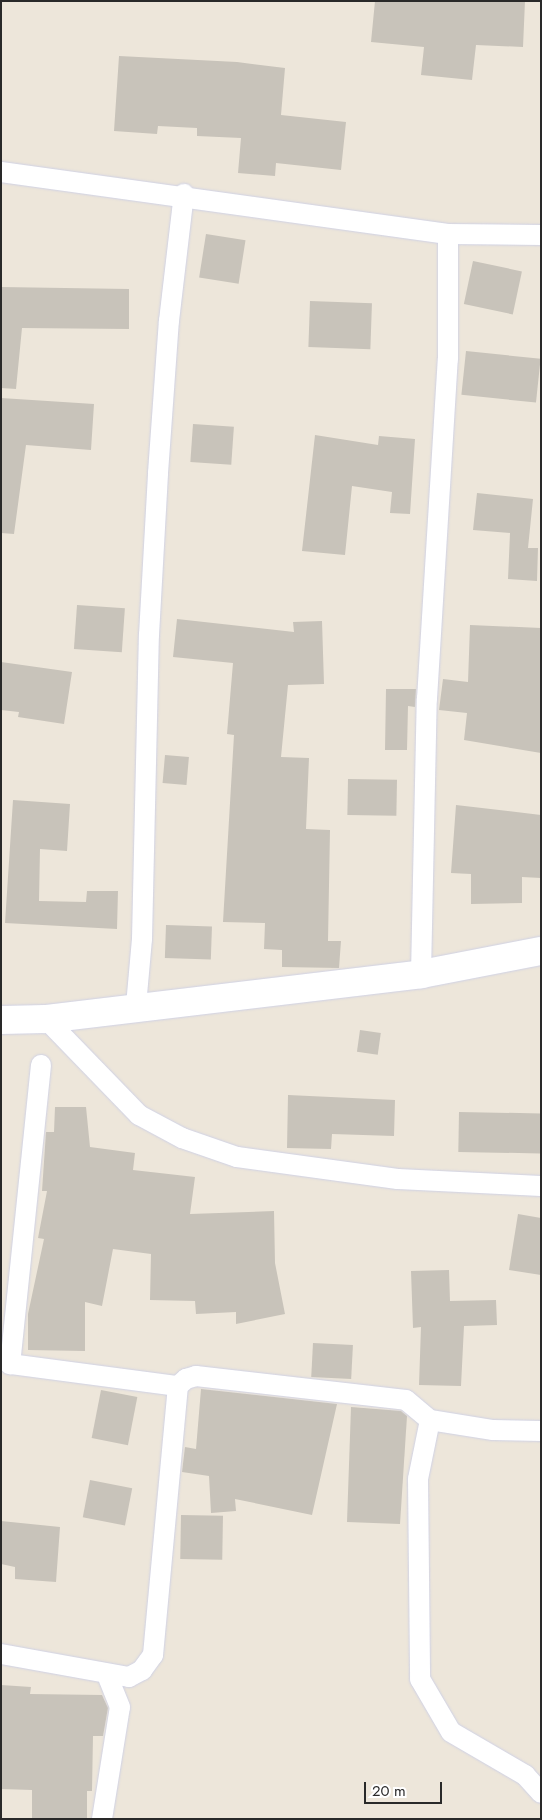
<!DOCTYPE html>
<style>
body{margin:0}
#map{position:relative;width:542px;height:1820px;overflow:hidden;background:#ede6da;font-family:Jost,sans-serif}
div>[style]{position:absolute}
[style*='--x']{left:calc(var(--x)*1px);top:calc(var(--y)*1px);width:calc(var(--w)*1px);rotate:calc(var(--a)*1deg)}
.building>*{inset:0;background:#c8c3ba;transform-origin:0 0}
.roads{filter:drop-shadow(0 0 1px #cfd1e4) drop-shadow(0 0 1px #cfd1e4)}
.minor>*{height:20px;margin:-10px;padding:0 10px;transform-origin:10px;border-radius:10px;background:#fff}
.secondary>*{height:28px;margin:-14px;padding:0 14px;transform-origin:14px;border-radius:14px;background:#fff}
span{translate:-50% -50%;white-space:nowrap;text-align:center;line-height:1.15;-webkit-text-stroke:4.5px #fff;paint-order:stroke}
.frame{position:absolute;inset:0;border:2px solid #292929;pointer-events:none}
.scale{position:absolute;left:364px;top:1782px;width:78px;height:22px;box-sizing:border-box;border:2px solid #292929;border-top:0;padding-left:6px;font-size:15px;line-height:18px;white-space:nowrap;color:#292929;-webkit-text-stroke:4px #fff;paint-order:stroke}
</style>
<div id="map">
<div class="building">
<div style="clip-path:polygon(375px 1px,525px 1px,523px 47px,476px 45px,472px 80px,421px 75px,424px 47px,371px 42px)"></div>
<div style="clip-path:polygon(119px 56px,237px 62px,285px 68px,281px 115px,346px 122px,341px 170px,276px 163px,275px 176px,238px 173px,241px 138px,197px 136px,197px 128px,158px 126px,157px 134px,114px 131px)"></div>
<div style="left:206px;top:234px;width:40px;height:44px;rotate:9deg"></div>
<div style="left:473px;top:261px;width:50px;height:44px;rotate:12deg"></div>
<div style="clip-path:polygon(1px 287px,129px 289px,129px 329px,22px 328px,16px 389px,1px 388px)"></div>
<div style="left:310px;top:301px;width:62px;height:46px;rotate:2deg"></div>
<div style="left:466px;top:351px;width:75px;height:44px;rotate:6deg"></div>
<div style="clip-path:polygon(1px 398px,94px 404px,91px 450px,26px 445px,14px 534px,1px 533px)"></div>
<div style="left:193px;top:424px;width:41px;height:38px;rotate:4deg"></div>
<div style="clip-path:polygon(315px 435px,378px 445px,379px 436px,415px 439px,410px 514px,390px 513px,392px 492px,352px 486px,345px 555px,302px 551px)"></div>
<div style="clip-path:polygon(477px 493px,533px 499px,528px 548px,538px 548px,537px 581px,508px 579px,510px 533px,473px 530px)"></div>
<div style="left:77px;top:605px;width:48px;height:44px;rotate:4deg"></div>
<div style="clip-path:polygon(177px 619px,294px 632px,293px 622px,322px 621px,324px 684px,288px 685px,281px 757px,309px 758px,306px 829px,330px 830px,328px 941px,341px 941px,339px 968px,282px 967px,282px 950px,264px 949px,265px 923px,223px 922px,234px 735px,227px 734px,233px 663px,173px 657px)"></div>
<div style="clip-path:polygon(470px 625px,541px 628px,541px 753px,464px 740px,467px 713px,439px 710px,443px 679px,468px 682px)"></div>
<div style="clip-path:polygon(1px 662px,72px 672px,64px 724px,18px 717px,19px 712px,1px 710px)"></div>
<div style="clip-path:polygon(386px 689px,416px 689px,415px 707px,408px 706px,407px 750px,385px 750px)"></div>
<div style="left:165px;top:755px;width:24px;height:28px;rotate:5deg"></div>
<div style="left:348px;top:779px;width:49px;height:36px;rotate:1deg"></div>
<div style="clip-path:polygon(13px 800px,70px 804px,67px 851px,40px 849px,39px 901px,86px 902px,87px 891px,118px 891px,117px 929px,5px 923px)"></div>
<div style="clip-path:polygon(456px 805px,541px 815px,541px 878px,522px 877px,522px 903px,471px 904px,471px 874px,451px 873px)"></div>
<div style="left:166px;top:925px;width:46px;height:33px;rotate:2deg"></div>
<div style="left:360px;top:1030px;width:21px;height:22px;rotate:8deg"></div>
<div style="clip-path:polygon(288px 1095px,395px 1100px,394px 1136px,332px 1134px,331px 1149px,287px 1148px)"></div>
<div style="clip-path:polygon(55px 1107px,86px 1107px,90px 1147px,135px 1153px,133px 1170px,195px 1177px,190px 1214px,274px 1211px,275px 1263px,285px 1314px,236px 1324px,236px 1312px,196px 1314px,195px 1301px,150px 1300px,151px 1254px,113px 1249px,102px 1306px,85px 1302px,85px 1351px,28px 1350px,28px 1314px,44px 1239px,38px 1238px,47px 1191px,42px 1191px,46px 1132px,54px 1132px)"></div>
<div style="left:459px;top:1112px;width:82px;height:40px;rotate:1deg"></div>
<div style="clip-path:polygon(518px 1214px,541px 1218px,541px 1275px,509px 1270px)"></div>
<div style="clip-path:polygon(449px 1270px,450px 1301px,496px 1300px,497px 1325px,464px 1326px,461px 1386px,419px 1385px,421px 1327px,413px 1328px,411px 1271px)"></div>
<div style="left:313px;top:1343px;width:40px;height:34px;rotate:3deg"></div>
<div style="clip-path:polygon(201px 1389px,337px 1404px,312px 1515px,235px 1499px,236px 1511px,211px 1513px,209px 1476px,182px 1472px,185px 1447px,196px 1449px)"></div>
<div style="left:101px;top:1390px;width:37px;height:49px;rotate:11deg"></div>
<div style="clip-path:polygon(351px 1407px,401px 1411px,407px 1416px,400px 1524px,347px 1522px)"></div>
<div style="left:90px;top:1480px;width:43px;height:38px;rotate:11deg"></div>
<div style="left:181px;top:1515px;width:42px;height:44px;rotate:1deg"></div>
<div style="clip-path:polygon(1px 1521px,60px 1527px,56px 1582px,15px 1579px,15px 1567px,1px 1564px)"></div>
<div style="clip-path:polygon(1px 1685px,31px 1687px,30px 1694px,102px 1695px,108px 1708px,103px 1736px,93px 1736px,92px 1791px,87px 1791px,87px 1819px,32px 1819px,32px 1790px,1px 1789px)"></div>
</div>
<div class="roads">
<div class="minor">
<div style="--x:1;--y:172;--w:451;--a:7.9"></div>
<div style="--x:448;--y:234;--w:93;--a:0.6"></div>
<div style="--x:421;--y:974;--w:275;--a:-88.8"></div>
<div style="--x:427;--y:699;--w:341;--a:-86.5"></div>
<div style="--x:448;--y:359;--w:125;--a:-90"></div>
<div style="--x:136;--y:1006;--w:67;--a:-84.9"></div>
<div style="--x:142;--y:939;--w:304;--a:-88.7"></div>
<div style="--x:149;--y:635;--w:162;--a:-86.8"></div>
<div style="--x:158;--y:473;--w:152;--a:-85.9"></div>
<div style="--x:169;--y:321;--w:128;--a:-83.3"></div>
<div style="--x:46;--y:1019;--w:134;--a:45.9"></div>
<div style="--x:139;--y:1115;--w:49;--a:28.1"></div>
<div style="--x:182;--y:1138;--w:58;--a:19.1"></div>
<div style="--x:237;--y:1157;--w:162;--a:7.8"></div>
<div style="--x:398;--y:1179;--w:143;--a:2.8"></div>
<div style="--x:41;--y:1065;--w:301;--a:95.9"></div>
<div style="--x:10;--y:1364;--w:169;--a:7.5"></div>
<div style="--x:430;--y:1420;--w:60;--a:101.5"></div>
<div style="--x:418;--y:1479;--w:200;--a:89.4"></div>
<div style="--x:420;--y:1679;--w:61;--a:59.7"></div>
<div style="--x:451;--y:1732;--w:86;--a:30.2"></div>
<div style="--x:525;--y:1775;--w:24;--a:48"></div>
<div style="--x:1;--y:1654;--w:130;--a:10.2"></div>
<div style="--x:129;--y:1677;--w:15;--a:-28"></div>
<div style="--x:142;--y:1670;--w:19;--a:-54"></div>
<div style="--x:153;--y:1655;--w:270;--a:-84.7"></div>
<div style="--x:178;--y:1386;--w:11;--a:-41"></div>
<div style="--x:186;--y:1379;--w:10;--a:-17"></div>
<div style="--x:196;--y:1376;--w:211;--a:6.5"></div>
<div style="--x:406;--y:1400;--w:31;--a:40"></div>
<div style="--x:430;--y:1420;--w:64;--a:9"></div>
<div style="--x:493;--y:1430;--w:48;--a:1.2"></div>
<div style="--x:102;--y:1819;--w:113;--a:-80.9"></div>
<div style="--x:120;--y:1707;--w:35;--a:-112"></div>
</div>
<div class="secondary">
<div style="--x:1;--y:1020;--w:45;--a:-1.3"></div>
<div style="--x:46;--y:1019;--w:378;--a:-6.8"></div>
<div style="--x:421;--y:974;--w:122;--a:-10.9"></div>
</div>
</div>
<div class="frame"></div>
<div class="scale">20 m</div>
</div>
